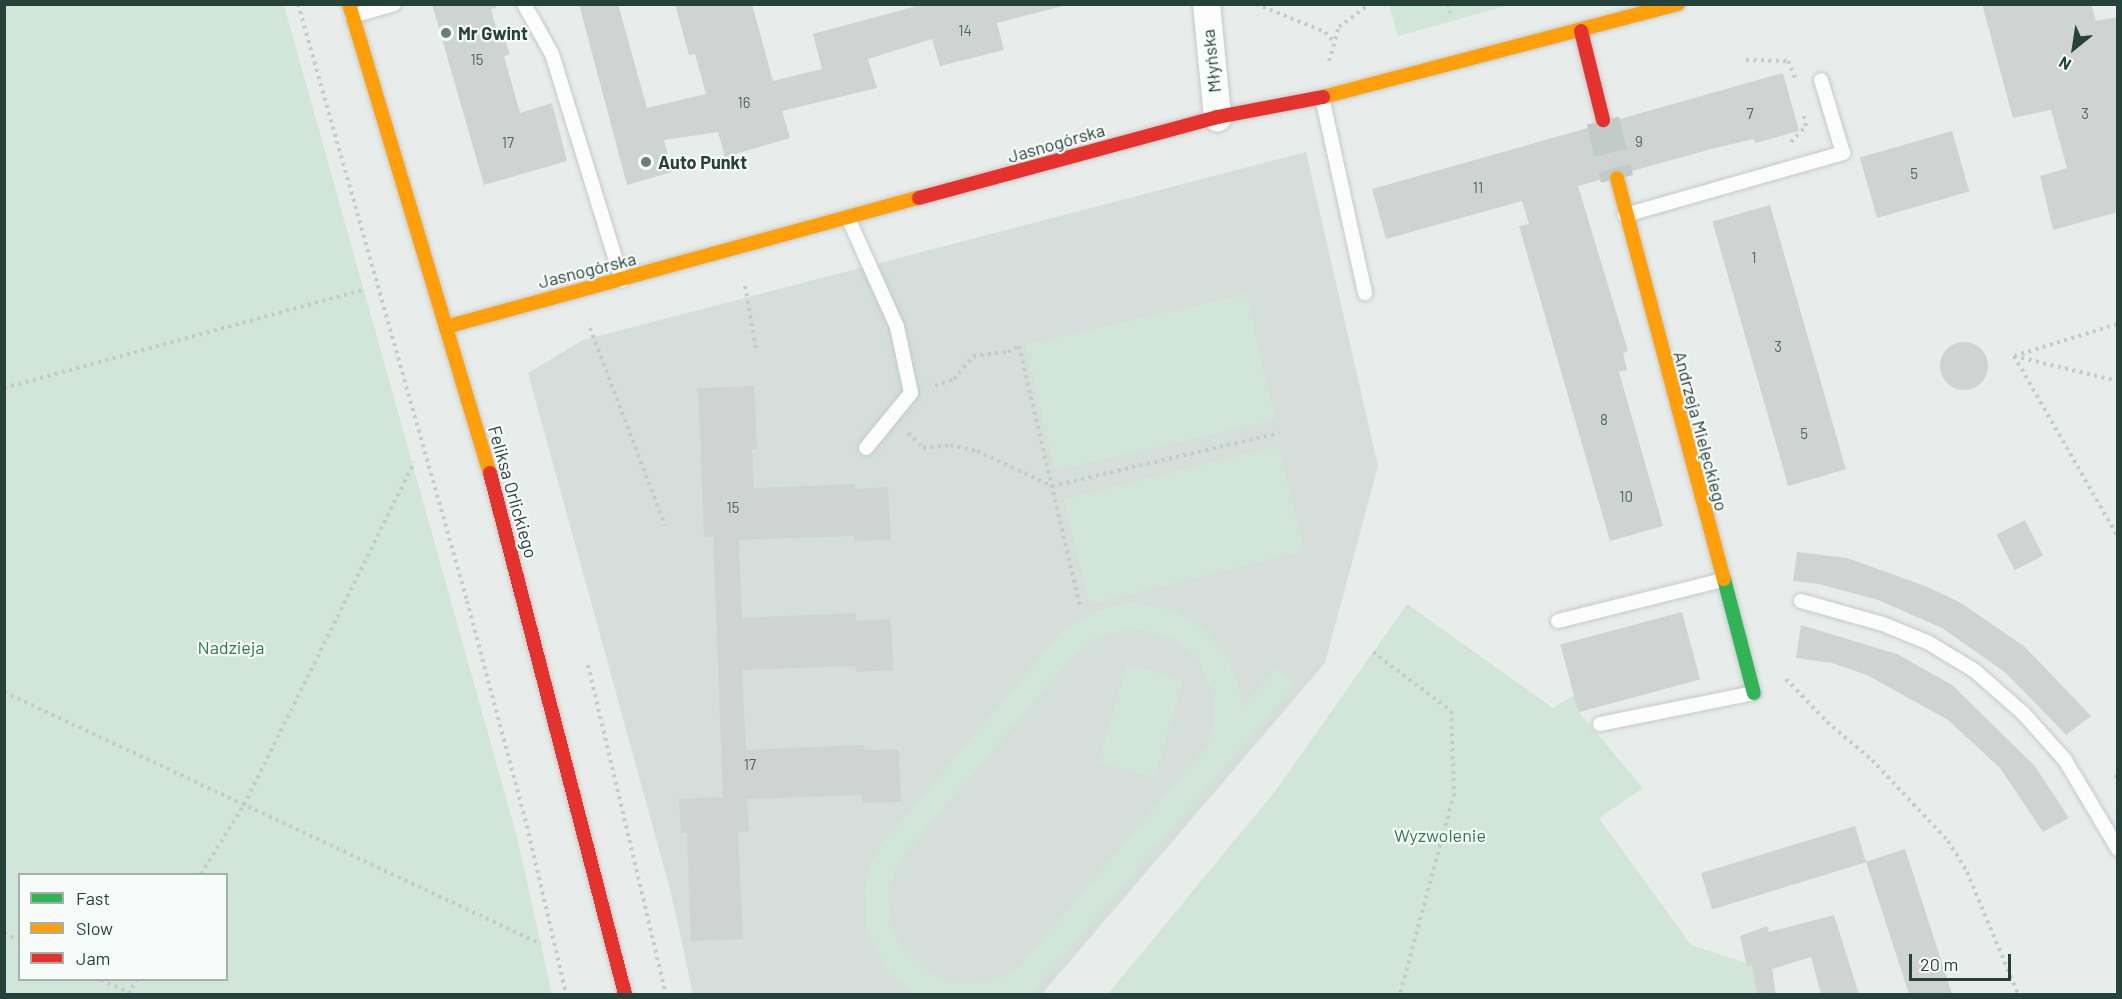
<!DOCTYPE html>
<meta charset="utf-8">
<style>
body{margin:0}
#map{position:relative;width:2122px;height:999px;overflow:hidden;background:#e8edeb;font-family:Barlow,sans-serif}
div>[style]{position:absolute}
[style*='--x']{left:calc(var(--x)*1px);top:calc(var(--y)*1px);width:calc(var(--w)*1px);rotate:calc(var(--a)*1deg)}
.built>*{inset:0;background:#d6dedb}
.green>*{inset:0;background:#d1e6d8;transform-origin:0 0}
.building>*{inset:0;background:#cfd4d2;transform-origin:0 0}
.round{border-radius:50%}
.secondary-tunnel>*{height:33px;margin-top:-16.5px;transform-origin:0;background:repeating-linear-gradient(90deg,#c1cbc8 0 33px,transparent 0 49px)}
.path>*{height:4px;margin-top:-2px;transform-origin:0;background:repeating-linear-gradient(90deg,#c3ccca 0 3px,transparent 0 7.5px)}
.roads{filter:drop-shadow(0 0 2px #c5cac8) drop-shadow(0 0 2px #c5cac8)}
.lane>*{height:14px;margin:-7px;padding:0 7px;transform-origin:7px;border-radius:7px;background:#fcfcfc}
.street>*{height:27px;margin:-13.5px;padding:0 13.5px;transform-origin:13.5px;border-radius:13.5px;background:#fcfcfc}
.fast>*{height:14px;margin:-7px;padding:0 7px;transform-origin:7px;border-radius:7px;background:#30b455}
.slow>*{height:14px;margin:-7px;padding:0 7px;transform-origin:7px;border-radius:7px;background:#ff9f0a}
.jam>*{height:14px;margin:-7px;padding:0 7px;transform-origin:7px;border-radius:7px;background:#e5322d}
.dots>*{width:16px;height:16px;translate:-50% -50%;box-sizing:border-box;border:3px solid #f7fbf9;border-radius:50%}
span{translate:-50% -50%;white-space:nowrap;text-align:center;line-height:1.15;-webkit-text-stroke:4.5px #f7fbf9;paint-order:stroke}
.number-label{font-size:15px;color:#506761}
.number-label span{-webkit-text-stroke-width:0}
.poi-label{font-size:18px;color:#24423a;font-weight:700}
.left{translate:0 -50%;text-align:left}
.street-label{font-size:18px;color:#24423a}
.park-label{font-size:18px;color:#2d7a4b}
.frame{position:absolute;inset:0;border:6px solid #24423a;pointer-events:none}
.legend{position:absolute;left:18px;top:873px;width:210px;height:108px;box-sizing:border-box;background:#f7fbf9;border:2px solid #a3b1ad;margin:0;padding:8px 10px;list-style:none;font-size:18px;color:#24423a}
.legend li{display:flex;align-items:center;gap:12px;height:30px}
.legend b{width:30px;border:2px solid #a3b1ad}
.north{position:absolute;left:2044px;top:18px;width:60px;height:60px;-webkit-text-stroke:4px #f7fbf9;paint-order:stroke;rotate:210deg;font-size:16px;font-weight:700;line-height:24px;text-align:center;color:#24423a}
.north::after{content:'';display:block;margin:auto;width:21px;height:27px;background:#24423a;clip-path:polygon(50% 0,100% 100%,50% 72%,0 100%)}
.scale{position:absolute;left:1909px;top:954px;width:102px;height:27px;box-sizing:border-box;border:3px solid #24423a;border-top:0;padding-left:8px;font-size:18px;line-height:21px;white-space:nowrap;color:#24423a;-webkit-text-stroke:4px #f7fbf9;paint-order:stroke}
</style>
<div id="map">
<div class="built">
<div style="clip-path:polygon(1306px 152px,1378px 466px,1325px 663px,1042px 994px,693px 994px,671px 893px,528px 373px,583px 340px)"></div>
</div>
<div class="green">
<div style="clip-path:polygon(evenodd,5px 4px,284px 5px,517px 837px,552px 994px,5px 994px,5px 4px,226px 874px,226px 980px,20px 980px,20px 874px,226px 874px)"></div>
<div style="clip-path:polygon(1389px 5px,1389px 4px,1510px 5px,1398px 36px)"></div>
<div style="left:1246px;top:294px;width:129px;height:226px;rotate:77deg"></div>
<div style="left:1278px;top:446px;width:108px;height:221px;rotate:76deg"></div>
<div style="clip-path:polygon(evenodd,1130px 602px,1172px 610px,1201px 626px,1226px 655px,1239px 689px,1241px 709px,1276px 668px,1296px 684px,1031px 994px,915px 994px,889px 974px,866px 929px,865px 881px,878px 848px,1061px 632px,1094px 611px,1130px 602px,1133px 628px,1174px 639px,1199px 660px,1214px 695px,1215px 723px,1206px 747px,1018px 967px,1000px 978px,974px 984px,956px 983px,930px 974px,900px 945px,890px 922px,888px 891px,899px 861px,1072px 657px,1094px 639px,1133px 628px)"></div>
<div style="clip-path:polygon(1407px 604px,1553px 708px,1574px 695px,1578px 711px,1643px 788px,1599px 818px,1691px 945px,1752px 965px,1757px 994px,1108px 994px,1276px 790px)"></div>
<div style="left:1127px;top:664px;width:58px;height:102px;rotate:16deg"></div>
</div>
<div class="building">
<div style="clip-path:polygon(432px 4px,495px 4px,496px 8px,491px 9px,499px 40px,505px 40px,510px 54px,504px 56px,520px 113px,552px 103px,567px 161px,484px 185px)"></div>
<div style="clip-path:polygon(579px 4px,618px 4px,647px 108px,706px 94px,695px 54px,689px 55px,675px 4px,752px 4px,773px 81px,822px 69px,813px 34px,924px 4px,1067px 5px,997px 23px,1004px 50px,940px 66px,932px 39px,868px 59px,877px 88px,782px 111px,790px 138px,725px 157px,718px 132px,664px 140px,672px 172px,627px 185px)"></div>
<div style="clip-path:polygon(1982px 4px,2091px 4px,2096px 21px,2118px 17px,2118px 212px,2053px 230px,2040px 176px,2067px 168px,2051px 110px,2013px 118px)"></div>
<div style="clip-path:polygon(1783px 73px,1799px 131px,1755px 143px,1754px 139px,1715px 148px,1578px 186px,1628px 351px,1623px 353px,1627px 370px,1619px 372px,1663px 526px,1610px 541px,1519px 226px,1529px 224px,1522px 201px,1386px 239px,1372px 189px)"></div>
<div style="left:1952px;top:131px;width:63px;height:96px;rotate:74deg"></div>
<div style="left:1770px;top:205px;width:275px;height:60px;rotate:74deg"></div>
<div class="round" style="left:1940px;top:342px;width:48px;height:48px"></div>
<div style="clip-path:polygon(754px 386px,757px 449px,752px 449px,754px 488px,854px 484px,854px 489px,888px 487px,891px 540px,854px 541px,854px 536px,739px 540px,742px 618px,856px 613px,856px 621px,891px 619px,893px 670px,856px 672px,856px 666px,742px 670px,746px 750px,864px 745px,864px 750px,899px 749px,901px 802px,862px 803px,862px 795px,747px 799px,749px 831px,738px 832px,743px 939px,691px 941px,687px 833px,681px 833px,679px 799px,723px 797px,713px 536px,704px 537px,698px 388px)"></div>
<div style="left:2025px;top:520px;width:40px;height:32px;rotate:63deg"></div>
<div style="clip-path:polygon(1797px 552px,1847px 558px,1928px 587px,1961px 603px,2025px 647px,2091px 716px,2066px 735px,2006px 673px,1942px 628px,1878px 600px,1819px 584px,1793px 581px)"></div>
<div style="left:1682px;top:612px;width:70px;height:126px;rotate:75deg"></div>
<div style="clip-path:polygon(1801px 625px,1897px 654px,1952px 685px,2034px 765px,2069px 818px,2043px 832px,2000px 768px,1948px 720px,1867px 675px,1832px 663px,1796px 658px)"></div>
<div style="left:1855px;top:826px;width:38px;height:161px;rotate:73deg"></div>
<div style="left:1905px;top:849px;width:153px;height:41px;rotate:72deg"></div>
<div style="clip-path:polygon(1834px 915px,1859px 994px,1821px 994px,1811px 957px,1772px 969px,1776px 994px,1757px 994px,1752px 965px,1747px 967px,1740px 936px,1767px 926px,1769px 932px)"></div>
</div>
<div class="secondary-tunnel">
<div style="--x:1603;--y:120;--w:60;--a:76.4"></div>
</div>
<div class="path">
<div style="--x:298;--y:4;--w:620;--a:74.19"></div>
<div style="--x:467;--y:601;--w:233;--a:75.1"></div>
<div style="--x:527;--y:826;--w:172;--a:76.9"></div>
<div style="--x:1256;--y:4;--w:74;--a:22.1"></div>
<div style="--x:1325;--y:32;--w:12;--a:48"></div>
<div style="--x:1448;--y:4;--w:9;--a:77"></div>
<div style="--x:1746;--y:60;--w:42;--a:1.4"></div>
<div style="--x:1788;--y:61;--w:21;--a:67"></div>
<div style="--x:1329;--y:61;--w:35;--a:-74"></div>
<div style="--x:1339;--y:27;--w:38;--a:-37"></div>
<div style="--x:1791;--y:142;--w:22;--a:-47"></div>
<div style="--x:1806;--y:126;--w:10;--a:-101"></div>
<div style="--x:745;--y:286;--w:65;--a:80.2"></div>
<div style="--x:590;--y:328;--w:211;--a:69.2"></div>
<div style="--x:2014;--y:356;--w:209;--a:60.1"></div>
<div style="--x:2014;--y:356;--w:109;--a:-17.1"></div>
<div style="--x:2014;--y:356;--w:107;--a:13.5"></div>
<div style="--x:935;--y:386;--w:20;--a:-20"></div>
<div style="--x:954;--y:379;--w:30;--a:-50"></div>
<div style="--x:973;--y:356;--w:35;--a:-7"></div>
<div style="--x:1008;--y:352;--w:13;--a:-29"></div>
<div style="--x:1019;--y:346;--w:268;--a:76.8"></div>
<div style="--x:4;--y:388;--w:374;--a:-15.3"></div>
<div style="--x:908;--y:433;--w:21;--a:45"></div>
<div style="--x:923;--y:448;--w:27;--a:-6"></div>
<div style="--x:950;--y:445;--w:28;--a:13"></div>
<div style="--x:977;--y:451;--w:83;--a:25"></div>
<div style="--x:1052;--y:486;--w:233;--a:-13.1"></div>
<div style="--x:1373;--y:652;--w:98;--a:37.1"></div>
<div style="--x:1451;--y:711;--w:83;--a:87.9"></div>
<div style="--x:1454;--y:794;--w:207;--a:105.1"></div>
<div style="--x:588;--y:665;--w:338;--a:76.7"></div>
<div style="--x:1786;--y:679;--w:59;--a:46.4"></div>
<div style="--x:1827;--y:722;--w:59;--a:40.2"></div>
<div style="--x:1872;--y:760;--w:111;--a:46.8"></div>
<div style="--x:1948;--y:841;--w:36;--a:58"></div>
<div style="--x:1967;--y:872;--w:132;--a:67.3"></div>
<div style="--x:4;--y:692;--w:593;--a:25.14"></div>
<div style="--x:2116;--y:775;--w:11;--a:80"></div>
<div style="--x:201;--y:874;--w:81;--a:-58.1"></div>
<div style="--x:244;--y:805;--w:383;--a:-63.6"></div>
<div style="--x:4;--y:933;--w:17;--a:24"></div>
<div style="--x:101;--y:980;--w:34;--a:24"></div>
<div style="--x:128;--y:994;--w:17;--a:-57"></div>
</div>
<div class="roads">
<div class="lane">
<div style="--x:524;--y:4;--w:57;--a:60.8"></div>
<div style="--x:552;--y:54;--w:237;--a:72.8"></div>
<div style="--x:352;--y:16;--w:44;--a:-15.9"></div>
<div style="--x:1322;--y:97;--w:201;--a:77.6"></div>
<div style="--x:1625;--y:215;--w:227;--a:-15.9"></div>
<div style="--x:1843;--y:153;--w:76;--a:-106.8"></div>
<div style="--x:849;--y:220;--w:117;--a:65.8"></div>
<div style="--x:897;--y:327;--w:67;--a:78"></div>
<div style="--x:911;--y:393;--w:71;--a:129.3"></div>
<div style="--x:1801;--y:601;--w:85;--a:15.7"></div>
<div style="--x:1883;--y:624;--w:50;--a:22.4"></div>
<div style="--x:1929;--y:643;--w:54;--a:31.3"></div>
<div style="--x:1975;--y:671;--w:64;--a:41.2"></div>
<div style="--x:2023;--y:713;--w:63;--a:48.2"></div>
<div style="--x:2065;--y:760;--w:104;--a:59.2"></div>
<div style="--x:1558;--y:621;--w:169;--a:-14"></div>
<div style="--x:1600;--y:724;--w:157;--a:-11.4"></div>
</div>
<div class="street">
<div style="--x:1206;--y:4;--w:114;--a:84.4"></div>
</div>
<div class="fast">
<div style="--x:1724;--y:579;--w:118;--a:75.3"></div>
</div>
<div class="slow">
<div style="--x:349;--y:4;--w:490;--a:73.3"></div>
<div style="--x:1323;--y:97;--w:367;--a:-14.7"></div>
<div style="--x:1617;--y:178;--w:415;--a:75.1"></div>
<div style="--x:446;--y:327;--w:490;--a:-15.3"></div>
</div>
<div class="jam">
<div style="--x:1581;--y:31;--w:92;--a:76.1"></div>
<div style="--x:919;--y:198;--w:309;--a:-15.2"></div>
<div style="--x:1217;--y:117;--w:108;--a:-10.7"></div>
<div style="--x:490;--y:473;--w:538;--a:75.47"></div>
</div>
</div>
<div class="dots">
<div style="left:446px;top:33px;background:#697e78"></div>
<div style="left:646px;top:162px;background:#697e78"></div>
</div>
<div class="number-label">
<span style="left:965px;top:31px">14</span>
<span style="left:477px;top:60px">15</span>
<span style="left:744px;top:103px">16</span>
<span style="left:1750px;top:114px">7</span>
<span style="left:2085px;top:114px">3</span>
<span style="left:1639px;top:142px">9</span>
<span style="left:508px;top:143px">17</span>
<span style="left:1914px;top:174px">5</span>
<span style="left:1478px;top:188px">11</span>
<span style="left:1754px;top:258px">1</span>
<span style="left:1778px;top:347px">3</span>
<span style="left:1604px;top:420px">8</span>
<span style="left:1804px;top:434px">5</span>
<span style="left:1626px;top:497px">10</span>
<span style="left:733px;top:508px">15</span>
<span style="left:750px;top:765px">17</span>
</div>
<div class="poi-label">
<span class="left" style="left:458px;top:33px">Mr Gwint</span>
<span class="left" style="left:658px;top:162px">Auto Punkt</span>
</div>
<div class="street-label">
<span style="left:1211px;top:61px;rotate:-96deg">Młyńska</span>
<span style="left:1056px;top:143px;rotate:-16deg">Jasnogórska</span>
<span style="left:587px;top:270px;rotate:-14deg">Jasnogórska</span>
<span style="left:1701px;top:431px;rotate:75deg">Andrzeja Mielęckiego</span>
<span style="left:513px;top:492px;rotate:74deg">Feliksa Orlickiego</span>
</div>
<div class="park-label">
<span style="left:231px;top:647px">Nadzieja</span>
<span style="left:1440px;top:835px">Wyzwolenie</span>
</div>
<div class="frame"></div>
<ul class="legend">
<li><b style="height:8px;background:#30b455"></b>Fast</li>
<li><b style="height:8px;background:#ff9f0a"></b>Slow</li>
<li><b style="height:8px;background:#e5322d"></b>Jam</li>
</ul>
<div class="north">N</div>
<div class="scale">20 m</div>
</div>
